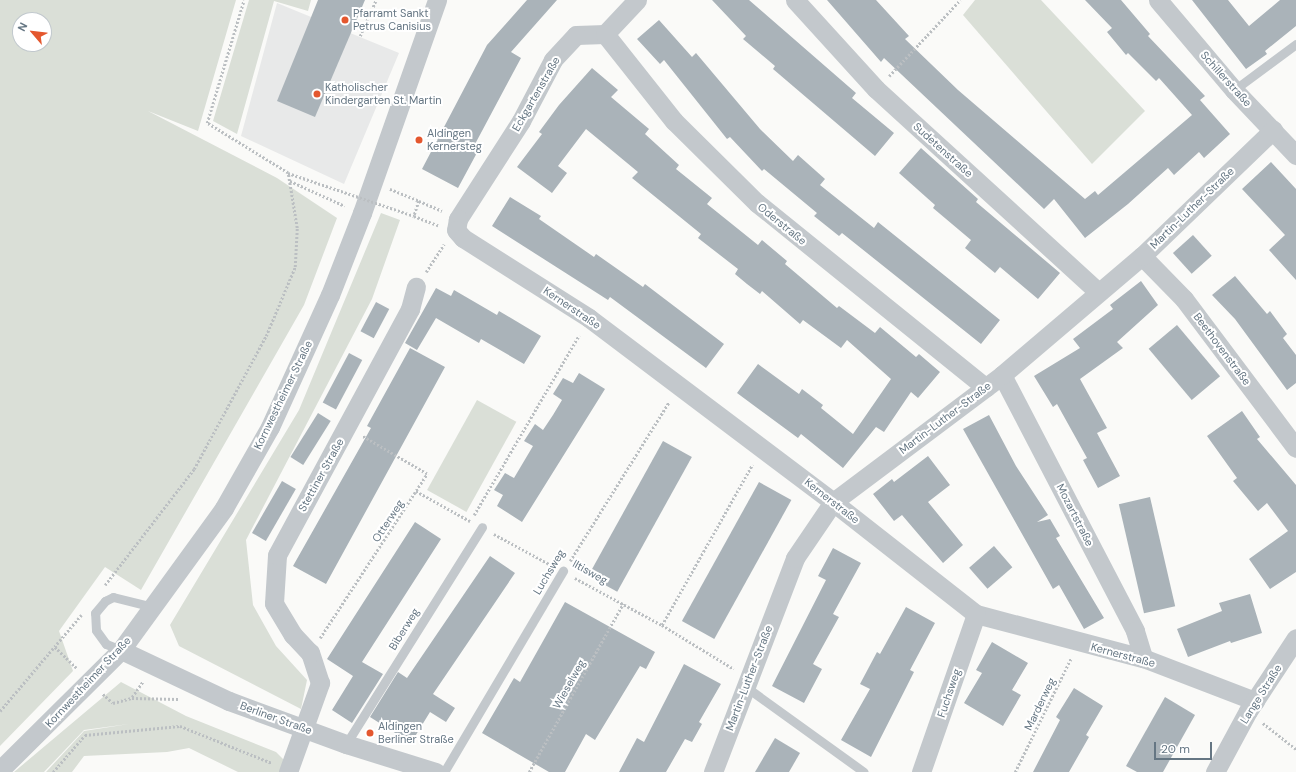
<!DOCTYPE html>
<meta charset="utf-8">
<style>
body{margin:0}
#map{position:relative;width:1296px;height:772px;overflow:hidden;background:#fafaf8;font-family:"DM Sans",sans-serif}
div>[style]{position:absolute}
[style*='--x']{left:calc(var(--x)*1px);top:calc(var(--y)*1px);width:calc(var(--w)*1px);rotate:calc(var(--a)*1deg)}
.built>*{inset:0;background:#e8e9e9}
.green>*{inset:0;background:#dadfd7;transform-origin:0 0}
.building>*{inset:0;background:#aab3b9;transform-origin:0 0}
.path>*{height:2.5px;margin-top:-1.25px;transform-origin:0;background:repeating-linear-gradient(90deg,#bbbfc2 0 2px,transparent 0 4px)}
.service>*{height:9px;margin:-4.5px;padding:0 4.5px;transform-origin:4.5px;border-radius:4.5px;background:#c3c8cc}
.minor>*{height:19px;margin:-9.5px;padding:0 9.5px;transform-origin:9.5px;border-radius:9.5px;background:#c3c8cc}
.path-bridge>*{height:2.5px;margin-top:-1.25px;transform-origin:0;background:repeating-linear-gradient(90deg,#bbbfc2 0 2px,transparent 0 4px)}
.dots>*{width:11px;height:11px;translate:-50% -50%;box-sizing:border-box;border:2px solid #fff;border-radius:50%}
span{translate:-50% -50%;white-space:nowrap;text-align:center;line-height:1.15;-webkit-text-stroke:4px #fff;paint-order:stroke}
.poi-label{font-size:11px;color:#657683}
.left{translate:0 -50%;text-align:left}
.street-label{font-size:11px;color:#657683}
.north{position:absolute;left:12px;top:12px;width:40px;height:40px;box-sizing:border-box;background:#fff;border:1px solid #c1c8cd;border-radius:50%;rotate:298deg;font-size:11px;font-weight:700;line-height:16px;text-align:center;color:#657683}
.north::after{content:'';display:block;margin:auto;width:14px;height:18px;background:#e4572e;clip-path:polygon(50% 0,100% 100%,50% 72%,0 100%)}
.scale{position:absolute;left:1154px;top:742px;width:58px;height:18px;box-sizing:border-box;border:2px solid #657683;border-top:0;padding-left:5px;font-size:12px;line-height:14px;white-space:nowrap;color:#657683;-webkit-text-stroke:3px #fff;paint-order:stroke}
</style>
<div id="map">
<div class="built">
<div style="clip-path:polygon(277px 3px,399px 53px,344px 184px,241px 136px)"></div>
</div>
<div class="green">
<div style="clip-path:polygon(evenodd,0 0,236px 0,198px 131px,148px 111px,277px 178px,337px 218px,304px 305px,141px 590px,105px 567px,59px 631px,73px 671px,0 746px,0 0,20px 20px,44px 20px,44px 44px,20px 44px,20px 20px)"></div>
<div style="clip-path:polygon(249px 0,311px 0,308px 11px,274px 1px,237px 134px,213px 121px)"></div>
<div style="clip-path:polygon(975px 0,1041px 0,1145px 111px,1092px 164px,963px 15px)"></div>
<div style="clip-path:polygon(381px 213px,400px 220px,372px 299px,246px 540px,253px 605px,276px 646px,307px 680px,301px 709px,179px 646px,170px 625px,299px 410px)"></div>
<div style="left:477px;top:400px;width:45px;height:103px;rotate:29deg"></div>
<div style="clip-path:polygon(121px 682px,186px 716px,276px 752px,284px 760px,280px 772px,238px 772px,189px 748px,167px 752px,84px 756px,72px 772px,46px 772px,84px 731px,129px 724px,84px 730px,44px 772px,14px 772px)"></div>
</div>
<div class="building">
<div style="clip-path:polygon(318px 0,365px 0,315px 117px,277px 101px)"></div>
<div style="clip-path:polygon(527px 0,557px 0,511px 52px,521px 58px,474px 146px,479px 149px,458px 188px,422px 169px,487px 45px)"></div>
<div style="clip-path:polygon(712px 0,749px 0,856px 93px,852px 98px,894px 133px,875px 156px,773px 69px,775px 66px,743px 39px,746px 36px)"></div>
<div style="clip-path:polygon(827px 0,876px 0,909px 36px,905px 39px,958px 90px,1085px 199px,1095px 191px,1098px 195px,1192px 115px,1159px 78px,1156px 81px,1128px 53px,1126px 55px,1107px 32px,1112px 28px,1085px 0,1121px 0,1150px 34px,1148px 36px,1205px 96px,1200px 100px,1230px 134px,1204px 158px,1199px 152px,1174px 175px,1168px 168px,1128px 204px,1085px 238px,1054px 199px,1044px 209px,884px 58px,881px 62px)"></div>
<div style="clip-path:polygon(1192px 0,1228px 0,1249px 26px,1280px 0,1296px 0,1296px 26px,1265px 51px,1267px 54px,1246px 69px)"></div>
<div style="clip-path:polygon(659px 20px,692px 57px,696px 53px,760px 129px,793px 161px,798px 155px,825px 179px,820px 185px,874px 228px,878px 222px,1000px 320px,981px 344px,842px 233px,839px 236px,814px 216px,817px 213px,764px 169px,762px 171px,730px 137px,727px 139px,664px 60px,660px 64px,637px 39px)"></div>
<div style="clip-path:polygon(592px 68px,618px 90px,611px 97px,649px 129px,645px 134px,679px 165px,676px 169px,712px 198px,707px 204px,758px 245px,762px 240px,787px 261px,785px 264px,837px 308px,839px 306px,875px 333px,880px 327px,916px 357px,919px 354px,940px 372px,918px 398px,911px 392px,884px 432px,876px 427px,843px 468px,801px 434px,798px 438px,737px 393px,758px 364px,799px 394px,802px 389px,823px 405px,821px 408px,853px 434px,891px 379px,847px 340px,841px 348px,803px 320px,800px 324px,762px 291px,760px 294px,747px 284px,735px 274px,738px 269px,698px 238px,701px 234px,632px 178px,638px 172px,586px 129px,558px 166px,567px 173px,552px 193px,517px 167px,542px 134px,539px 132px,559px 105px)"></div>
<div style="clip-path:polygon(921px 148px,978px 199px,976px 202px,1060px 273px,1038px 299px,1000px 267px,995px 273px,965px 248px,971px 240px,933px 208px,935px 205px,899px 173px)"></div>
<div style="clip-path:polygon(1271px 162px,1296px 189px,1296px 280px,1269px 250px,1285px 235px,1242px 189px)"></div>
<div style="clip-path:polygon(510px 197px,541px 216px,539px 219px,594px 257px,596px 254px,643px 287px,645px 284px,724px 344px,706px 368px,610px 297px,608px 300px,492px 226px)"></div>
<div style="left:1193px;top:235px;width:28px;height:27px;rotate:48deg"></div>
<div style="clip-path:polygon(1235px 276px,1267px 314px,1270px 311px,1287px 334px,1283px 338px,1296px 355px,1296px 383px,1287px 390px,1235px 319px,1212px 295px)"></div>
<div style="clip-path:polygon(1141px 281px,1158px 305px,1117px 342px,1123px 348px,1080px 379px,1107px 428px,1097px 433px,1120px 476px,1098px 488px,1083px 460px,1087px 458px,1057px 404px,1053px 407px,1034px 376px,1080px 348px,1073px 339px,1113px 309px,1110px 305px)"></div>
<div style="clip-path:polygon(436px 288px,451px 296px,454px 290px,497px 315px,499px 311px,541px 336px,524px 364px,481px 339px,479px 343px,436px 318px,417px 350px,405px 343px)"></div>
<div style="left:376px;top:302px;width:15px;height:33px;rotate:28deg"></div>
<div style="left:1177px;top:325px;width:67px;height:37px;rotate:50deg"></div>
<div style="clip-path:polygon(410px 348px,445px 367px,326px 584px,293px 566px,371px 428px,367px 426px)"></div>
<div style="left:349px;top:353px;width:15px;height:56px;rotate:28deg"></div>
<div style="clip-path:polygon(579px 373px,605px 389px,522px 522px,497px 506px,503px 495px,494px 490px,505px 473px,514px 478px,533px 446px,524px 441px,535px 424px,543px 430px,553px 415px,562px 400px,553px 394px,563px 378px,573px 383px)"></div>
<div style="clip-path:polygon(1242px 411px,1260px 437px,1257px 439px,1296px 485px,1296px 572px,1270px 589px,1249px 559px,1288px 531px,1267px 503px,1258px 511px,1233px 481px,1237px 478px,1207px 436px)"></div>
<div style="left:318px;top:413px;width:15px;height:52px;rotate:32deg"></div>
<div style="clip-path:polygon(989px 415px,1016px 466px,1048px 515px,1037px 522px,1050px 519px,1060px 536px,1056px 538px,1104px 618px,1084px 629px,1059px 585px,1053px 589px,963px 429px)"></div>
<div style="left:663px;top:441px;width:33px;height:154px;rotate:29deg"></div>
<div style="clip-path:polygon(928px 456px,950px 485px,928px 502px,963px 545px,943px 563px,902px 515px,894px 521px,873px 494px,892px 479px,894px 482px)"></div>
<div style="left:282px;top:481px;width:16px;height:60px;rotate:30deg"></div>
<div style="left:759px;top:482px;width:37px;height:159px;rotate:29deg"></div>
<div style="left:1150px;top:497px;width:112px;height:32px;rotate:77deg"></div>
<div style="clip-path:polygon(415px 522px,441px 539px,362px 662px,383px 674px,352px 723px,332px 710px,353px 676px,327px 659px)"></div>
<div style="left:994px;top:546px;width:28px;height:33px;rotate:49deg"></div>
<div style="clip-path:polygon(833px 548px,861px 563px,833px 614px,839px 617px,813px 664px,822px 669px,804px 703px,772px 686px,826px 580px,818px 576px)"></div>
<div style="clip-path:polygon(490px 556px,515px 573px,433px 694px,455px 708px,446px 722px,430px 712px,411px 743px,370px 717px,398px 672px,407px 678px)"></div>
<div style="clip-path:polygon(1250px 594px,1262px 633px,1231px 643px,1230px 641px,1188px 657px,1177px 629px,1222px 611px,1219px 603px)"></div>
<div style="clip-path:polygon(565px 602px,655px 652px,646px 669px,640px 666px,595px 740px,586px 734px,565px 772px,549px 772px,482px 733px,514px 678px,520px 682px)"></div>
<div style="clip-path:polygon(906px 607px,935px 623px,910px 670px,914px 672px,871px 757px,841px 740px,870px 689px,860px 684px,877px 652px,880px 654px)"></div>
<div style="clip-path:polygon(992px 642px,1028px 663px,1012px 690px,1021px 695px,1003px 726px,964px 703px,982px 673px,976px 670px)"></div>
<div style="clip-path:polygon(684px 664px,721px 684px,699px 722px,702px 724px,692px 742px,685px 739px,666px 772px,619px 772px,637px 738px,644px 742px)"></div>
<div style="clip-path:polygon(1074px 688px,1103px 706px,1086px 735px,1089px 737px,1069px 772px,1033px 772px,1060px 720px,1056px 717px)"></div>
<div style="clip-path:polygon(1165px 697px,1195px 715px,1163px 772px,1137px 772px,1126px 766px)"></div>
<div style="clip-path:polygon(775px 738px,800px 753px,789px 772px,755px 772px)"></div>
</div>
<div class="path">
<div style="--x:360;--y:36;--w:39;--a:-66"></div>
<div style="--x:889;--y:76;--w:104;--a:-46.9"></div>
<div style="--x:290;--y:181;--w:60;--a:24.4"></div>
<div style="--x:390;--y:189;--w:31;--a:22"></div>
<div style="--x:419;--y:201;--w:16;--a:108"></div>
<div style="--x:414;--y:216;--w:26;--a:21"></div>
<div style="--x:419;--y:201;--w:25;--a:23"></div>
<div style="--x:426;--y:272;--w:33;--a:-57"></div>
<div style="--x:416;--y:491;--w:62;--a:29.1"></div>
<div style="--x:474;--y:515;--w:208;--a:-59.7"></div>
<div style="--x:494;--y:534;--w:65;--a:28.5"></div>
<div style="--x:570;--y:561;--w:187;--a:-58.1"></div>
<div style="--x:575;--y:578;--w:99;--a:28.4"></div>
<div style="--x:662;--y:625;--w:84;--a:31.4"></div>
<div style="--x:105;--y:585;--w:146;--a:-52.5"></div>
<div style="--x:194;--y:469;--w:151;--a:-61.6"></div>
<div style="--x:266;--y:336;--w:75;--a:-67.2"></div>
<div style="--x:295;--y:267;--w:39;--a:-87"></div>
<div style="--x:297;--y:228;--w:56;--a:-99.3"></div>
<div style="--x:288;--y:173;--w:95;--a:-148.3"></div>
<div style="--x:207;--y:123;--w:128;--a:-73.3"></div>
<div style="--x:662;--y:625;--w:184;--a:-60.6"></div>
<div style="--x:320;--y:638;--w:196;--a:-56.9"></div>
<div style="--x:427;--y:474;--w:75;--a:-149.7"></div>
<div style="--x:55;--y:647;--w:30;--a:44"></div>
<div style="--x:103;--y:694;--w:13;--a:42"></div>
<div style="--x:113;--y:703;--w:20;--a:-15"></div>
<div style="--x:132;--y:698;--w:46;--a:1.2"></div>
<div style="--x:132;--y:697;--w:19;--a:-55"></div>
<div style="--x:0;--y:711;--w:126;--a:-49.8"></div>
<div style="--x:1263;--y:723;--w:42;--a:38.2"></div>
<div style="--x:53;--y:772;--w:49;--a:-49.1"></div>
<div style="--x:85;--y:735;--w:95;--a:-5.4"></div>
<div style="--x:180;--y:726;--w:99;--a:21.9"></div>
<div style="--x:529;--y:772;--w:193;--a:-60.8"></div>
<div style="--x:1015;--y:772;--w:127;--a:-63.8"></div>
</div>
<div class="service">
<div style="--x:1234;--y:90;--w:77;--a:-36.6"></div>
<div style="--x:121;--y:650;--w:16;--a:-158"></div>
<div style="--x:106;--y:644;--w:17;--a:-126"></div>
<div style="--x:96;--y:630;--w:17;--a:-93"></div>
<div style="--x:95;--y:613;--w:16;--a:-50"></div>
<div style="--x:105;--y:601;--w:9;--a:-27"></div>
<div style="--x:113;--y:597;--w:41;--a:14"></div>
<div style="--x:746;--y:687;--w:145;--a:35.8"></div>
<div style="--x:346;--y:744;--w:256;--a:-57.9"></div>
<div style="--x:444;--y:772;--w:234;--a:-59.4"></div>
</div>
<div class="minor">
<div style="--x:637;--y:0;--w:47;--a:133.3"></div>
<div style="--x:605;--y:34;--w:29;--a:178"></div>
<div style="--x:576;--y:35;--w:34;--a:133"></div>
<div style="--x:553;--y:60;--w:69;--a:117.7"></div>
<div style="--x:521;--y:121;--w:117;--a:122.7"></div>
<div style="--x:458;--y:219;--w:11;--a:100"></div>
<div style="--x:456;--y:230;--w:11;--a:49"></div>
<div style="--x:463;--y:238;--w:149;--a:32.4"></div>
<div style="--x:589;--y:318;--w:306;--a:37"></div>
<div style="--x:833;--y:502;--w:182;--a:38.1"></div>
<div style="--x:976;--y:614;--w:173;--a:14.8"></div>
<div style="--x:1143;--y:658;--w:120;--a:21"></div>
<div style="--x:795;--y:0;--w:120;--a:47.7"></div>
<div style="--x:876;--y:89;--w:301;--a:42.4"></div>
<div style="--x:1158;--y:0;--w:118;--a:49.8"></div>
<div style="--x:1234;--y:90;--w:90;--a:46.4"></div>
<div style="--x:605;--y:34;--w:111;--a:51.6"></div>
<div style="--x:674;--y:121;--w:117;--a:44.7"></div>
<div style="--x:757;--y:203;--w:294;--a:38.9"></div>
<div style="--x:1142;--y:256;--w:60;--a:45.7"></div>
<div style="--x:1184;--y:299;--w:186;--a:53.1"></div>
<div style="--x:1002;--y:375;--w:288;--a:62.5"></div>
<div style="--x:1135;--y:631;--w:28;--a:73"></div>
<div style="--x:121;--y:650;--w:119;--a:25.3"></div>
<div style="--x:229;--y:701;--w:125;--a:20.2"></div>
<div style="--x:346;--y:744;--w:94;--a:17.3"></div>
<div style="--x:0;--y:770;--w:170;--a:-44.8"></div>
<div style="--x:121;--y:650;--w:175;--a:-54"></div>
<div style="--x:224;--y:508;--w:93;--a:-60.4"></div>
<div style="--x:270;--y:427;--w:145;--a:-65.6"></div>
<div style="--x:330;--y:295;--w:88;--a:-68.7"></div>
<div style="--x:362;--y:213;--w:226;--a:-70.6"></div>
<div style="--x:288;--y:772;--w:95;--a:-70.2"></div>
<div style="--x:320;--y:683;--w:32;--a:-108"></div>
<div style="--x:310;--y:653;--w:25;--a:-133"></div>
<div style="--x:293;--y:635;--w:37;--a:-121"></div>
<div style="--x:274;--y:603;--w:48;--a:-86.4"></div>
<div style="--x:277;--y:555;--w:280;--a:-61.6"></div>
<div style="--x:410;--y:309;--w:23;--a:-75"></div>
<div style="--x:713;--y:772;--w:229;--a:-69"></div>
<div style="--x:795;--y:558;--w:68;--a:-55.8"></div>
<div style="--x:833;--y:502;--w:211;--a:-36.9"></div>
<div style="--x:1002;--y:375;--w:184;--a:-40.4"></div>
<div style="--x:1142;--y:256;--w:182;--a:-43.9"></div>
<div style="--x:921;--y:772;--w:167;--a:-70.8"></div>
<div style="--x:1215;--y:772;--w:69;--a:-61.6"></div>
<div style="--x:1248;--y:711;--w:87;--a:-56.7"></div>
</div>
<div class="path-bridge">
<div style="--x:288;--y:173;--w:133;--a:18.8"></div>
</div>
<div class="dots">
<div style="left:345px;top:20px;background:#e4572e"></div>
<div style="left:317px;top:94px;background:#e4572e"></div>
<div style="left:419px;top:140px;background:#e4572e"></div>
<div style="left:370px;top:733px;background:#e4572e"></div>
</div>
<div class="poi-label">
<span class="left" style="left:353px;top:20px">Pfarramt Sankt<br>Petrus Canisius</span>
<span class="left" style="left:325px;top:94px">Katholischer<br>Kindergarten St. Martin</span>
<span class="left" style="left:427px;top:140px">Aldingen<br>Kernersteg</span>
<span class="left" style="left:378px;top:733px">Aldingen<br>Berliner Straße</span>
</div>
<div class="street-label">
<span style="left:1226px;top:79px;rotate:48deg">Schillerstraße</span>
<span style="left:536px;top:94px;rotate:-60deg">Eckgartenstraße</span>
<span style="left:943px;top:150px;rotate:42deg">Sudetenstraße</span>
<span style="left:1192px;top:208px;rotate:-44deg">Martin-Luther-Straße</span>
<span style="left:782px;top:224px;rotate:39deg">Oderstraße</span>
<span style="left:572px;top:308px;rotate:34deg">Kernerstraße</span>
<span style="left:1222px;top:349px;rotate:53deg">Beethovenstraße</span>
<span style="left:283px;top:395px;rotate:-64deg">Kornwestheimer Straße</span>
<span style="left:945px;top:418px;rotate:-37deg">Martin-Luther-Straße</span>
<span style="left:321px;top:475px;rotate:-61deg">Stettiner Straße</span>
<span style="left:832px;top:501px;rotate:38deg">Kernerstraße</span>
<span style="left:1075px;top:515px;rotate:63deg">Mozartstraße</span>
<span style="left:388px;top:521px;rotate:-57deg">Otterweg</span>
<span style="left:549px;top:572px;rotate:-59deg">Luchsweg</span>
<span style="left:590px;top:572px;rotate:29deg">Iltisweg</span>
<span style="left:404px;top:629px;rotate:-58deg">Biberweg</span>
<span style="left:1123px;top:655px;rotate:15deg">Kernerstraße</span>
<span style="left:749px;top:678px;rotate:-69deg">Martin-Luther-Straße</span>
<span style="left:88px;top:682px;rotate:-47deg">Kornwestheimer Straße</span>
<span style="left:569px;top:684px;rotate:-61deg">Wieselweg</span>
<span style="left:949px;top:693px;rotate:-71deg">Fuchsweg</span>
<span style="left:1261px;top:694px;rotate:-58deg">Lange Straße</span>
<span style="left:1040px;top:704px;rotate:-64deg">Marderweg</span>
<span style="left:276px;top:718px;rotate:20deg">Berliner Straße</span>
</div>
<div class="north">N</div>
<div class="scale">20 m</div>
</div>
